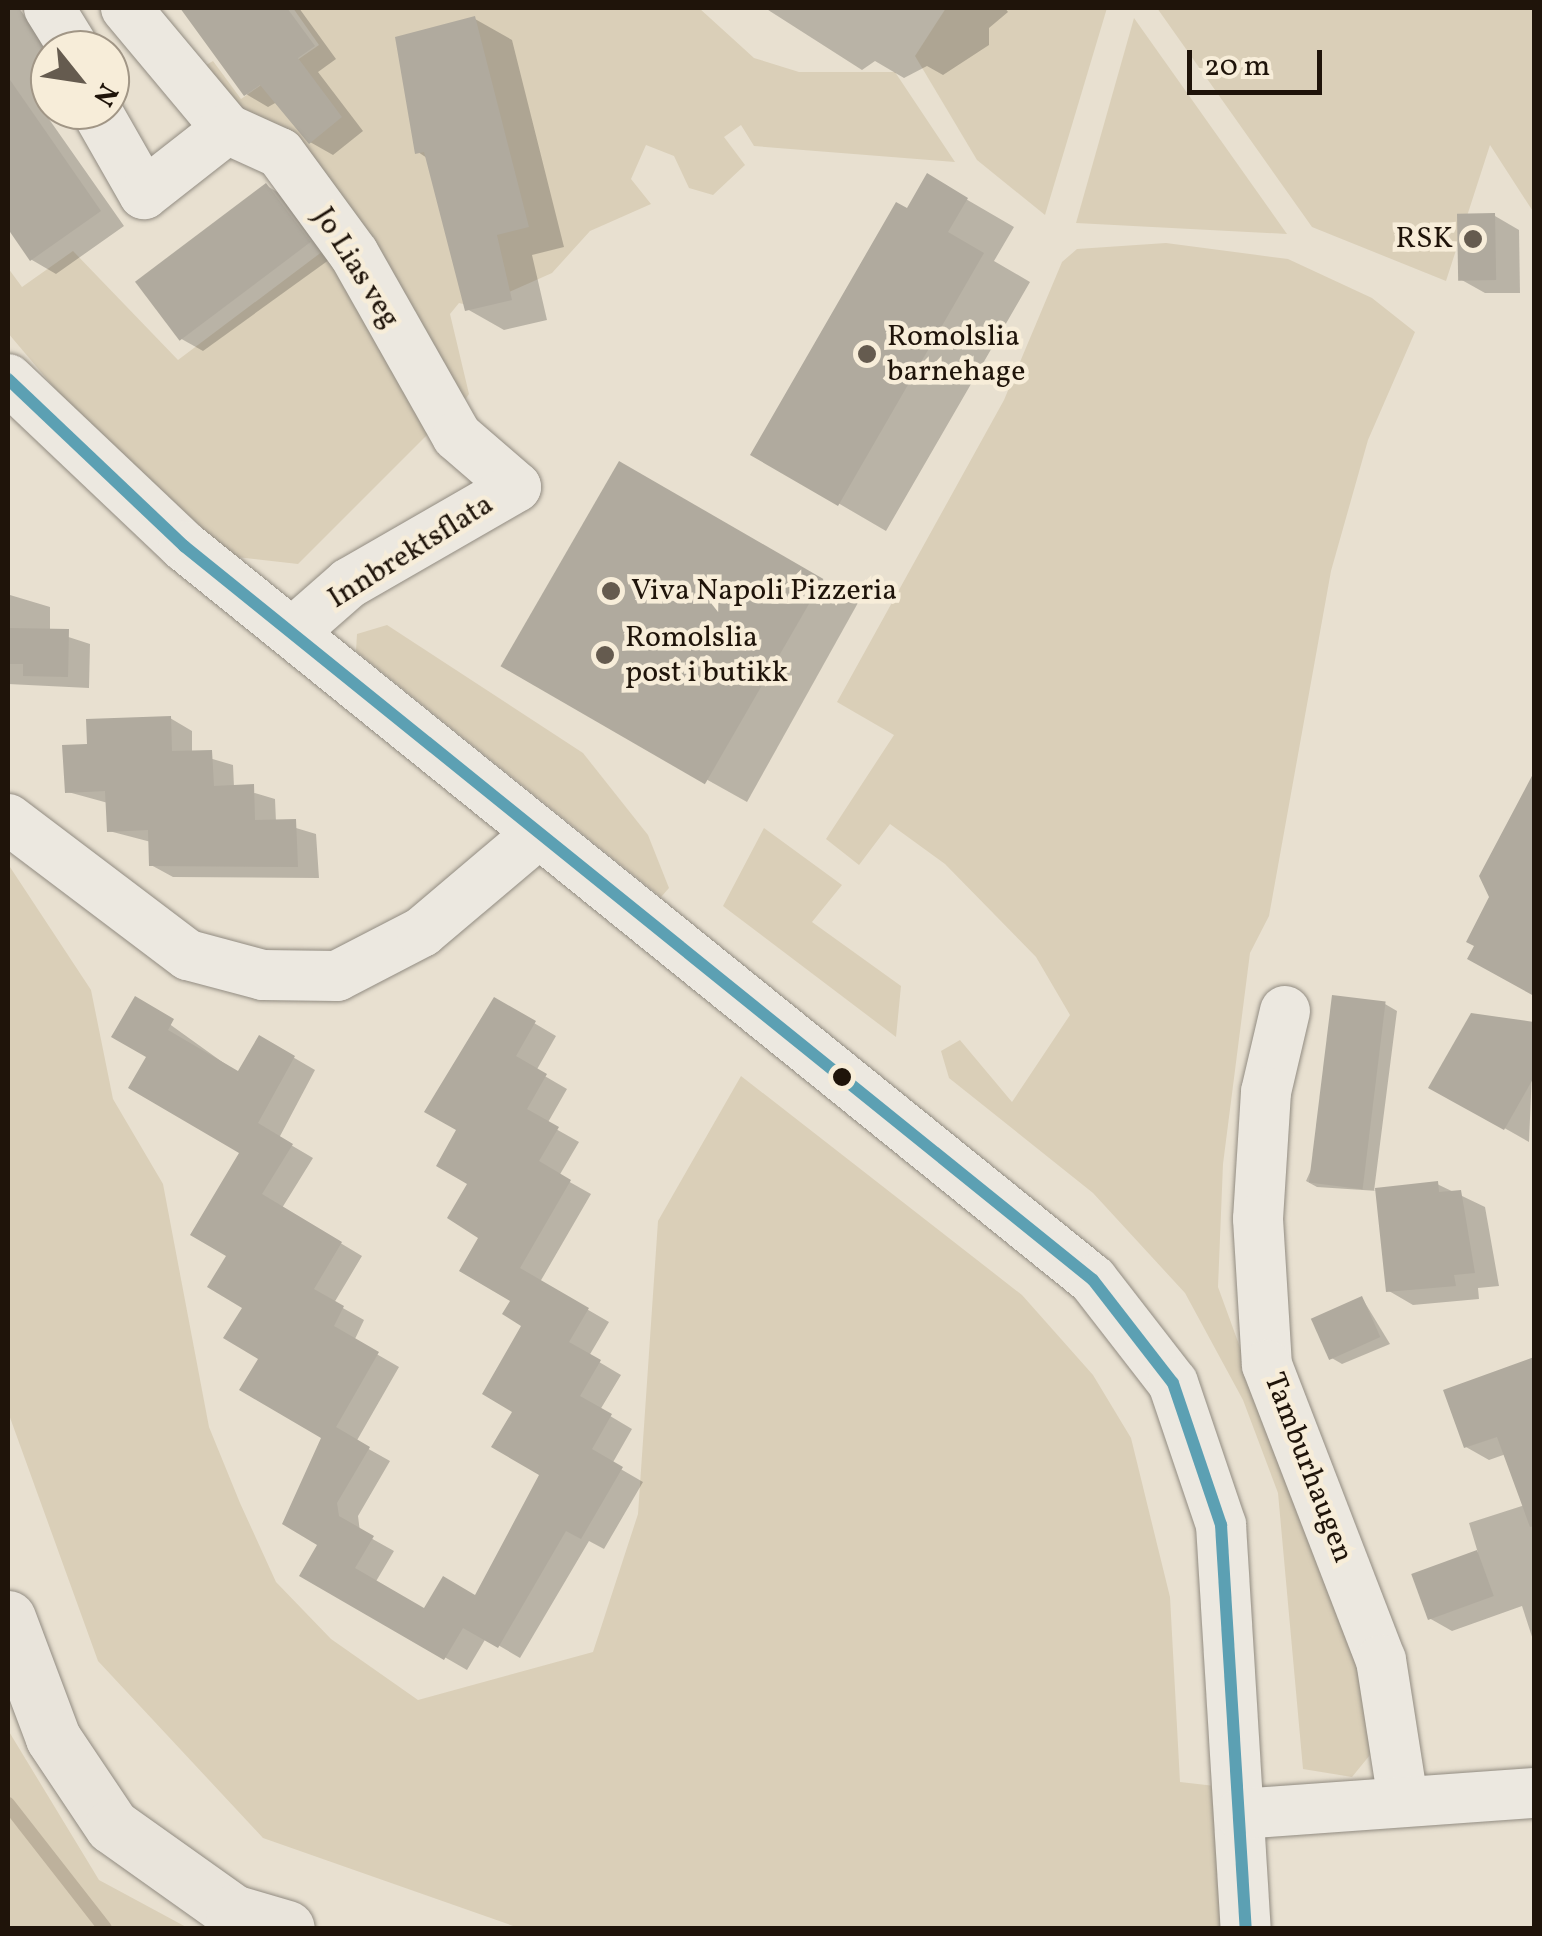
<!DOCTYPE html>
<style>
body{margin:0}
#map{position:relative;width:1542px;height:1936px;overflow:hidden;background:#e8e0d0;font-family:Vollkorn,serif}
div>[style]{position:absolute}
[style*='--x']{left:calc(var(--x)*1px);top:calc(var(--y)*1px);width:calc(var(--w)*1px);rotate:calc(var(--a)*1deg)}
.green>*{inset:0;background:#dacfb8}
.shadow>*{inset:0;background:#0003}
.stream>*{height:14px;margin:-7px;padding:0 7px;transform-origin:7px;border-radius:7px;background:#bdb19c}
.building>*{inset:0;background:#b0aa9e;transform-origin:0 0}
.roads{filter:drop-shadow(0 0 2px #928c82) drop-shadow(0 0 2px #928c82)}
.minor>*{height:50px;margin:-25px;padding:0 25px;transform-origin:25px;border-radius:25px;background:#ece8e0}
.major>*{height:55px;margin:-27.5px;padding:0 27.5px;transform-origin:27.5px;border-radius:27.5px;background:#e9e4db}
.bus-1>*{height:12px;margin:-6px;padding:0 6px;transform-origin:6px;border-radius:6px;background:#5ca0b3}
.dots>*{width:28px;height:28px;translate:-50% -50%;box-sizing:border-box;border:5px solid #f7edd9;border-radius:50%}
span{translate:-50% -50%;white-space:nowrap;text-align:center;line-height:1.15;-webkit-text-stroke:9px #f7edd9;paint-order:stroke}
.poi-label{font-size:30px;color:#1f140a}
.right{translate:-100% -50%;text-align:right}
.left{translate:0 -50%;text-align:left}
.street-label{font-size:30px;color:#1f140a}
.frame{position:absolute;inset:0;border:10px solid #1f140a;pointer-events:none}
.north{position:absolute;left:30px;top:30px;width:100px;height:100px;box-sizing:border-box;background:#f7edd9;border:2px solid #a19686;border-radius:50%;rotate:120deg;font-size:28px;font-weight:700;line-height:40px;text-align:center;color:#1f140a}
.north::after{content:'';display:block;margin:auto;width:35px;height:45px;background:#655b4f;clip-path:polygon(50% 0,100% 100%,50% 72%,0 100%)}
.scale{position:absolute;left:1187px;top:50px;width:135px;height:45px;box-sizing:border-box;border:5px solid #1f140a;border-top:0;padding-left:12px;font-size:30px;line-height:35px;white-space:nowrap;color:#1f140a;-webkit-text-stroke:8px #f7edd9;paint-order:stroke}
</style>
<div id="map">
<div class="green">
<div style="clip-path:polygon(293px 8px,699px 8px,754px 58px,799px 72px,895px 72px,955px 162px,754px 146px,741px 125px,724px 137px,745px 165px,713px 195px,689px 188px,674px 156px,646px 145px,631px 179px,651px 204px,590px 231px,552px 273px,475px 307px,459px 303px,450px 314px,469px 394px,456px 413px,196px 71px,213px 61px,241px 99px,319px 45px)"></div>
<div style="clip-path:polygon(946px 8px,1107px 8px,1045px 215px,977px 160px,915px 56px)"></div>
<div style="clip-path:polygon(1157px 8px,1534px 8px,1534px 213px,1490px 145px,1446px 281px,1312px 227px)"></div>
<div style="clip-path:polygon(1134px 18px,1287px 234px,1076px 223px)"></div>
<div style="clip-path:polygon(1166px 243px,1288px 259px,1372px 298px,1415px 332px,1368px 440px,1331px 571px,1269px 916px,1250px 953px,1223px 1164px,1218px 1287px,1383px 1739px,1352px 1777px,1303px 1769px,1278px 1493px,1243px 1400px,1185px 1293px,1093px 1193px,949px 1078px,941px 1051px,960px 1040px,1012px 1102px,1070px 1015px,1036px 957px,945px 864px,890px 824px,859px 865px,826px 839px,894px 735px,837px 702px,1004px 400px,1062px 262px,1077px 249px)"></div>
<div style="clip-path:polygon(331px 245px,440px 422px,298px 564px,237px 557px,116px 461px,8px 333px,8px 268px,22px 287px,73px 251px,178px 360px)"></div>
<div style="clip-path:polygon(387px 625px,583px 753px,648px 835px,669px 888px,661px 897px,356px 651px,357px 634px)"></div>
<div style="clip-path:polygon(764px 828px,842px 885px,812px 922px,901px 986px,896px 1037px,723px 906px)"></div>
<div style="clip-path:polygon(8px 864px,91px 990px,113px 1099px,163px 1184px,209px 1427px,240px 1503px,276px 1582px,331px 1639px,418px 1700px,593px 1652px,638px 1514px,658px 1221px,741px 1076px,1022px 1295px,1093px 1375px,1131px 1438px,1170px 1597px,1180px 1782px,1215px 1786px,1220px 1928px,519px 1928px,263px 1838px,98px 1661px,8px 1412px)"></div>
<div style="clip-path:polygon(8px 1730px,99px 1880px,188px 1928px,8px 1928px)"></div>
</div>
<div class="shadow">
<div style="clip-path:polygon(8px 8px,19px 8px,50px 52px,50px 93px,37px 102px,124px 226px,56px 274px,32px 260px,8px 225px)"></div>
<div style="clip-path:polygon(184px 8px,299px 8px,336px 59px,318px 72px,363px 131px,333px 155px,310px 142px,277px 102px,268px 107px,246px 94px)"></div>
<div style="clip-path:polygon(765px 8px,1005px 8px,1008px 12px,989px 28px,989px 45px,943px 75px,927px 66px,904px 78px,875px 61px,862px 70px)"></div>
<div style="clip-path:polygon(475px 19px,512px 40px,564px 247px,532px 255px,547px 320px,504px 330px,467px 309px,427px 158px,418px 152px)"></div>
<div style="clip-path:polygon(928px 177px,1014px 227px,994px 261px,1030px 282px,886px 531px,754px 454px)"></div>
<div style="clip-path:polygon(267px 186px,291px 200px,333px 257px,203px 351px,178px 337px)"></div>
<div style="clip-path:polygon(1495px 216px,1519px 230px,1520px 293px,1485px 293px,1460px 279px)"></div>
<div style="clip-path:polygon(620px 464px,859px 601px,747px 802px,541px 687px)"></div>
<div style="clip-path:polygon(8px 568px,10px 595px,50px 607px,50px 631px,90px 644px,89px 688px,8px 684px)"></div>
<div style="clip-path:polygon(170px 718px,192px 731px,192px 753px,233px 765px,234px 787px,275px 799px,276px 822px,316px 834px,319px 878px,173px 877px,151px 865px,151px 842px,109px 831px,108px 803px,68px 792px,89px 746px)"></div>
<div style="clip-path:polygon(1534px 806px,1534px 994px,1471px 958px)"></div>
<div style="clip-path:polygon(136px 1000px,239px 1074px,260px 1038px,315px 1070px,279px 1138px,313px 1158px,282px 1208px,362px 1256px,334px 1303px,364px 1320px,354px 1341px,399px 1367px,356px 1442px,390px 1461px,358px 1516px,360px 1532px,394px 1551px,375px 1583px,425px 1612px,476px 1598px,542px 1474px,515px 1411px,525px 1325px,482px 1237px,460px 1129px,495px 1000px,556px 1036px,536px 1071px,567px 1089px,547px 1124px,579px 1142px,559px 1176px,591px 1194px,540px 1282px,609px 1322px,589px 1356px,621px 1375px,600px 1410px,632px 1429px,612px 1464px,643px 1482px,604px 1549px,589px 1541px,520px 1658px,486px 1638px,467px 1670px,302px 1575px,320px 1544px,324px 1437px,261px 1358px,229px 1255px,242px 1152px,150px 1057px)"></div>
<div style="clip-path:polygon(1385px 1004px,1397px 1011px,1374px 1191px,1437px 1184px,1485px 1207px,1499px 1286px,1478px 1288px,1479px 1299px,1413px 1305px,1389px 1291px,1378px 1191px,1317px 1187px,1306px 1181px)"></div>
<div style="clip-path:polygon(1473px 1016px,1534px 1024px,1529px 1142px,1432px 1087px)"></div>
<div style="clip-path:polygon(1362px 1298px,1390px 1344px,1342px 1364px,1330px 1357px)"></div>
<div style="clip-path:polygon(1534px 1359px,1534px 1643px,1522px 1606px,1452px 1631px,1429px 1618px,1414px 1576px,1478px 1553px,1469px 1523px,1525px 1505px,1506px 1454px,1489px 1460px,1466px 1447px,1446px 1392px)"></div>
</div>
<div class="stream">
<div style="--x:8;--y:1804;--w:157;--a:52"></div>
</div>
<div class="building">
<div style="clip-path:polygon(180px 8px,287px 8px,315px 46px,298px 58px,342px 117px,309px 144px,260px 85px,244px 96px)"></div>
<div style="clip-path:polygon(475px 16px,529px 227px,497px 235px,512px 300px,465px 311px,424px 152px,415px 154px,395px 37px)"></div>
<div style="clip-path:polygon(8px 77px,101px 211px,30px 261px,8px 229px)"></div>
<div style="clip-path:polygon(927px 173px,968px 198px,948px 232px,984px 253px,838px 506px,750px 455px,896px 202px,907px 208px)"></div>
<div style="left:266px;top:183px;width:74px;height:164px;rotate:53deg"></div>
<div style="left:1495px;top:213px;width:67px;height:38px;rotate:89deg"></div>
<div style="left:619px;top:461px;width:236px;height:237px;rotate:30deg"></div>
<div style="clip-path:polygon(8px 628px,69px 629px,68px 677px,23px 676px,23px 664px,8px 664px)"></div>
<div style="clip-path:polygon(171px 716px,172px 751px,212px 750px,214px 786px,254px 784px,255px 820px,296px 819px,298px 867px,149px 866px,148px 830px,107px 832px,105px 791px,65px 793px,62px 745px,87px 744px,86px 719px)"></div>
<div style="clip-path:polygon(1534px 772px,1534px 996px,1467px 959px,1474px 946px,1466px 942px,1489px 897px,1479px 876px)"></div>
<div style="left:1332px;top:995px;width:54px;height:189px;rotate:7deg"></div>
<div style="clip-path:polygon(135px 996px,174px 1019px,168px 1030px,238px 1071px,259px 1035px,295px 1056px,258px 1123px,293px 1144px,262px 1194px,342px 1242px,314px 1289px,344px 1306px,334px 1326px,379px 1352px,336px 1427px,370px 1447px,337px 1503px,339px 1516px,374px 1536px,355px 1568px,424px 1608px,443px 1576px,475px 1595px,539px 1475px,491px 1447px,512px 1412px,482px 1394px,521px 1326px,502px 1314px,510px 1301px,459px 1271px,478px 1238px,447px 1218px,467px 1184px,436px 1166px,456px 1130px,424px 1112px,494px 997px,536px 1021px,516px 1056px,547px 1074px,527px 1109px,559px 1127px,539px 1161px,571px 1180px,520px 1268px,589px 1308px,569px 1342px,601px 1360px,580px 1396px,612px 1414px,592px 1449px,623px 1467px,581px 1539px,566px 1531px,498px 1648px,463px 1628px,444px 1660px,299px 1576px,317px 1545px,282px 1524px,321px 1438px,239px 1390px,258px 1359px,223px 1338px,242px 1308px,207px 1287px,226px 1256px,190px 1235px,239px 1153px,128px 1088px,146px 1057px,111px 1037px)"></div>
<div style="clip-path:polygon(1471px 1013px,1534px 1022px,1534px 1077px,1504px 1130px,1428px 1088px)"></div>
<div style="clip-path:polygon(1438px 1181px,1439px 1192px,1461px 1190px,1475px 1273px,1454px 1275px,1456px 1286px,1386px 1292px,1375px 1188px)"></div>
<div style="left:1362px;top:1296px;width:45px;height:56px;rotate:66deg"></div>
<div style="clip-path:polygon(1534px 1357px,1534px 1526px,1530px 1527px,1497px 1437px,1464px 1448px,1443px 1390px)"></div>
<div style="left:1477px;top:1550px;width:49px;height:70px;rotate:70deg"></div>
</div>
<div class="roads">
<div class="minor">
<div style="--x:49;--y:8;--w:49;--a:58.2"></div>
<div style="--x:126;--y:8;--w:158;--a:50.1"></div>
<div style="--x:227;--y:129;--w:58;--a:24.4"></div>
<div style="--x:280;--y:153;--w:125;--a:53.8"></div>
<div style="--x:354;--y:254;--w:209;--a:60.5"></div>
<div style="--x:457;--y:436;--w:78;--a:40.8"></div>
<div style="--x:516;--y:487;--w:193;--a:150.1"></div>
<div style="--x:349;--y:583;--w:74;--a:138.8"></div>
<div style="--x:96;--y:110;--w:97;--a:60.3"></div>
<div style="--x:144;--y:194;--w:105;--a:-38.1"></div>
<div style="--x:8;--y:379;--w:243;--a:43.5"></div>
<div style="--x:184;--y:546;--w:1168;--a:38.92"></div>
<div style="--x:1093;--y:1280;--w:130;--a:52.2"></div>
<div style="--x:1173;--y:1383;--w:150;--a:71.3"></div>
<div style="--x:1221;--y:1525;--w:404;--a:86.5"></div>
<div style="--x:8;--y:819;--w:226;--a:37.1"></div>
<div style="--x:188;--y:955;--w:78;--a:14.9"></div>
<div style="--x:263;--y:975;--w:74;--a:0.8"></div>
<div style="--x:337;--y:976;--w:96;--a:-27.4"></div>
<div style="--x:422;--y:932;--w:152;--a:-40.2"></div>
<div style="--x:1285;--y:1011;--w:83;--a:103.2"></div>
<div style="--x:1266;--y:1092;--w:127;--a:93.6"></div>
<div style="--x:1258;--y:1219;--w:146;--a:86.5"></div>
<div style="--x:1267;--y:1365;--w:316;--a:68.9"></div>
<div style="--x:1381;--y:1660;--w:143;--a:81.1"></div>
<div style="--x:1240;--y:1814;--w:295;--a:-4.1"></div>
</div>
<div class="major">
<div style="--x:8;--y:1618;--w:128;--a:69.4"></div>
<div style="--x:53;--y:1738;--w:106;--a:56.2"></div>
<div style="--x:112;--y:1826;--w:148;--a:35.4"></div>
<div style="--x:233;--y:1912;--w:56;--a:16.5"></div>
</div>
</div>
<div class="bus-1">
<div style="--x:8;--y:379;--w:243;--a:43.5"></div>
<div style="--x:184;--y:546;--w:1168;--a:38.92"></div>
<div style="--x:1093;--y:1280;--w:130;--a:52.2"></div>
<div style="--x:1173;--y:1383;--w:150;--a:71.3"></div>
<div style="--x:1221;--y:1525;--w:404;--a:86.5"></div>
</div>
<div class="dots">
<div style="left:1473px;top:239px;background:#655b4f"></div>
<div style="left:867px;top:354px;background:#655b4f"></div>
<div style="left:611px;top:591px;background:#655b4f"></div>
<div style="left:605px;top:655px;background:#655b4f"></div>
<div style="left:842px;top:1077px;background:#1f140a"></div>
</div>
<div class="poi-label">
<span class="right" style="left:1453px;top:239px">RSK</span>
<span class="left" style="left:887px;top:354px">Romolslia<br>barnehage</span>
<span class="left" style="left:631px;top:591px">Viva Napoli Pizzeria</span>
<span class="left" style="left:625px;top:655px">Romolslia<br>post i butikk</span>
</div>
<div class="street-label">
<span style="left:356px;top:268px;rotate:58deg">Jo Lias veg</span>
<span style="left:411px;top:552px;rotate:-32deg">Innbrektsflata</span>
<span style="left:1308px;top:1468px;rotate:69deg">Tamburhaugen</span>
</div>
<div class="frame"></div>
<div class="north">N</div>
<div class="scale">20 m</div>
</div>
